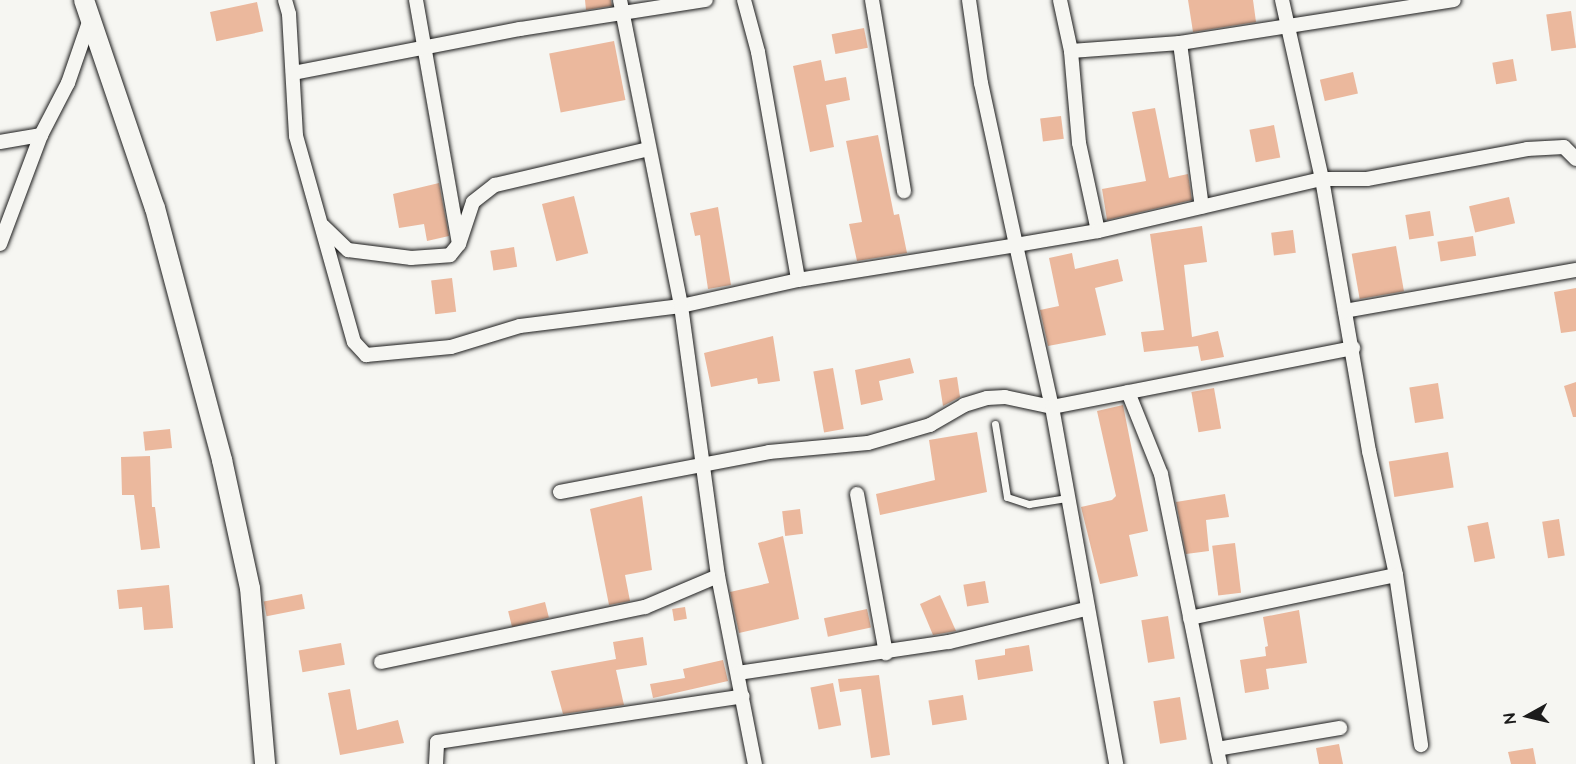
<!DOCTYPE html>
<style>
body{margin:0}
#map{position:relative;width:1576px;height:764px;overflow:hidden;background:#f6f6f2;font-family:"Architects Daughter",sans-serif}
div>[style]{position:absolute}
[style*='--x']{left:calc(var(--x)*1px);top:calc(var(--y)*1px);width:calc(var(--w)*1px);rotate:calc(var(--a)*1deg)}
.building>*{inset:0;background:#ebb89d;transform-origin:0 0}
.roads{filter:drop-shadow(0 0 2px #1c1c1c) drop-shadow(0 0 2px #1c1c1c)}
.lane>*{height:7px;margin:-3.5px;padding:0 3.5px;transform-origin:3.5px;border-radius:3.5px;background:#f6f6f2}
.street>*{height:14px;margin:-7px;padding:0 7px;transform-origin:7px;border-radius:7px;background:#f6f6f2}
.secondary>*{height:20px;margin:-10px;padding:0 10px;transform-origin:10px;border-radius:10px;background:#f6f6f2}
span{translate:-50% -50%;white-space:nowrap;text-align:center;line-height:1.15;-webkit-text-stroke:4.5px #f6f6f2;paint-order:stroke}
.north{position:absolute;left:1498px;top:686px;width:60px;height:60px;-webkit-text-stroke:4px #f6f6f2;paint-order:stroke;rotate:262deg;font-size:16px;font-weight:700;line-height:24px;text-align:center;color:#1c1c1c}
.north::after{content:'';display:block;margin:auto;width:21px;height:27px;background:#1c1c1c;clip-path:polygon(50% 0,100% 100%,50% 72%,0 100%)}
</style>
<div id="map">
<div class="building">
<div style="clip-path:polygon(585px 0,611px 0,612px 6px,586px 10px)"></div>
<div style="clip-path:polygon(1188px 0,1253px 0,1256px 22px,1193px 32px)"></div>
<div style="left:257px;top:2px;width:30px;height:48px;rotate:78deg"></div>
<div style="left:1571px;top:11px;width:37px;height:25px;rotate:82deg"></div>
<div style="left:864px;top:28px;width:20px;height:33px;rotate:79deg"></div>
<div style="left:614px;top:41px;width:60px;height:66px;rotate:79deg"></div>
<div style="left:1513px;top:59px;width:22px;height:21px;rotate:80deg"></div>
<div style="clip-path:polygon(821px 60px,825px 81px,846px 77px,850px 100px,826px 105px,834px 147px,810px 152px,793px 66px)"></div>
<div style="left:1353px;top:72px;width:22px;height:34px;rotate:77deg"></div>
<div style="clip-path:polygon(1155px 108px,1169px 178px,1188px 174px,1192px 200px,1107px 220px,1102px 189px,1146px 181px,1132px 112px)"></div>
<div style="left:1061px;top:116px;width:23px;height:21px;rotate:83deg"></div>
<div style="left:1274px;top:125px;width:33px;height:25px;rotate:79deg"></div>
<div style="clip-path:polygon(878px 135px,894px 215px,899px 214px,907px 253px,857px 261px,849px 224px,862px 222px,846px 141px)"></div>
<div style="clip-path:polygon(439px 183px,449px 236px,427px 241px,424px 224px,399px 228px,393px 194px)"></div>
<div style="left:574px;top:196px;width:59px;height:33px;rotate:76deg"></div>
<div style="left:1509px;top:197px;width:27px;height:41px;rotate:77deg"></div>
<div style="clip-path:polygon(718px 207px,731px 285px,708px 289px,700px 235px,695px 236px,690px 213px)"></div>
<div style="left:1430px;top:211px;width:25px;height:25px;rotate:81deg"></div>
<div style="clip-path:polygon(1202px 226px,1207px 262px,1184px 265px,1192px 337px,1218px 331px,1224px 357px,1201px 361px,1198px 346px,1144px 352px,1141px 332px,1164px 330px,1150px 234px)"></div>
<div style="left:1293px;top:230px;width:23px;height:22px;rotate:83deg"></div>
<div style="left:1473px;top:236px;width:20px;height:36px;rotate:81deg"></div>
<div style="left:1396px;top:246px;width:46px;height:45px;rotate:80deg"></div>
<div style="left:514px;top:247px;width:20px;height:24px;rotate:81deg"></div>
<div style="clip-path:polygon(1072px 253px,1075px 269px,1118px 259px,1123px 281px,1095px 288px,1106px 335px,1048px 346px,1040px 310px,1059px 306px,1049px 258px)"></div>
<div style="left:452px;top:278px;width:34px;height:21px;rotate:83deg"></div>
<div style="clip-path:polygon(1576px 288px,1576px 331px,1561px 333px,1554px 292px)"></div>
<div style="clip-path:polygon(773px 336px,780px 381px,758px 384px,757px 378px,711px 387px,704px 353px)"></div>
<div style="clip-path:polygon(910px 358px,914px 373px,879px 381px,883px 400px,861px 405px,855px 370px)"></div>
<div style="left:833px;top:368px;width:62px;height:20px;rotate:80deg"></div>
<div style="clip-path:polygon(957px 377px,960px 397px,943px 406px,939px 380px)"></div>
<div style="clip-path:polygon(1576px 382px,1576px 417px,1573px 417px,1564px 386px)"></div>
<div style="left:1438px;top:383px;width:36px;height:29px;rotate:81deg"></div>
<div style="left:1214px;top:388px;width:41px;height:23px;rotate:80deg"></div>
<div style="clip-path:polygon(1123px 405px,1148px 531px,1129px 535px,1138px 576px,1100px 584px,1081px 507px,1112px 500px,1116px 496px,1097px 411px)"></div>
<div style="left:170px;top:429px;width:19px;height:27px;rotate:84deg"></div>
<div style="clip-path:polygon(977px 432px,987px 492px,880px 515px,876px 494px,935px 480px,929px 440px)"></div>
<div style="left:1448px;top:452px;width:36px;height:60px;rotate:81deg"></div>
<div style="clip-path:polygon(150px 456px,152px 507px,155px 507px,160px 548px,141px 550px,134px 495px,122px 495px,121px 457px)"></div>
<div style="clip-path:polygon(1225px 494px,1229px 517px,1206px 520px,1209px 551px,1186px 554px,1176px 502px)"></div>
<div style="clip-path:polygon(642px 496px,652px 570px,625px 575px,630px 601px,609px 605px,590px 509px)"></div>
<div style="left:800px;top:509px;width:25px;height:18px;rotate:83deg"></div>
<div style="left:1559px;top:519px;width:37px;height:17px;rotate:81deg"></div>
<div style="left:1488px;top:522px;width:37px;height:21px;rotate:79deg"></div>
<div style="clip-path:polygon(783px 536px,799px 619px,739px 633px,730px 592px,769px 583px,758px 543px)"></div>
<div style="left:1235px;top:543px;width:50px;height:23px;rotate:83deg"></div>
<div style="left:985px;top:581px;width:22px;height:22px;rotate:80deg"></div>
<div style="clip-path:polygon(169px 585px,173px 628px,144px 630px,142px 607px,119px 609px,117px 590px)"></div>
<div style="left:302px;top:594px;width:15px;height:39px;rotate:79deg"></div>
<div style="clip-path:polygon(940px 595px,956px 631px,933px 635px,920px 604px)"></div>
<div style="left:545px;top:602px;width:16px;height:38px;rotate:76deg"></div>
<div style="left:685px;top:607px;width:12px;height:13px;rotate:81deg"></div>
<div style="left:867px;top:609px;width:19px;height:44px;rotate:78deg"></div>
<div style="clip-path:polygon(1299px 610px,1307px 663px,1266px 669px,1269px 689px,1245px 693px,1240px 660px,1266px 656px,1265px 647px,1268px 646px,1263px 617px)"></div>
<div style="left:1168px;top:616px;width:43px;height:27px;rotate:81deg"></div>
<div style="clip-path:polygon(643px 637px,647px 665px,616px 670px,624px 705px,563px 714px,551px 671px,616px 659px,613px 642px)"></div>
<div style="left:341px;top:643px;width:22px;height:43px;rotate:80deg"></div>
<div style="clip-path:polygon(1029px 645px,1033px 671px,978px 680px,975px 660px,1005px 655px,1005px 649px)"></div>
<div style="clip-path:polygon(723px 660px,728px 681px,653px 698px,650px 684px,685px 678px,683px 669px)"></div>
<div style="clip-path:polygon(879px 675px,890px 755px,871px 758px,861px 689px,840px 692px,838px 679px)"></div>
<div style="left:833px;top:683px;width:43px;height:23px;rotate:79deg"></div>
<div style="clip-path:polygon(350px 689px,357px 730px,398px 720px,404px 743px,340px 755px,328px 693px)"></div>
<div style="left:963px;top:695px;width:25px;height:35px;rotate:81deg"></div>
<div style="left:1180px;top:697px;width:43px;height:27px;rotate:81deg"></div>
<div style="clip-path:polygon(1339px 744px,1343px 764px,1319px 764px,1316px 748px)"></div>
<div style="clip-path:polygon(1533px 748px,1536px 764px,1511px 764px,1508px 752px)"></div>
</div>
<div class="roads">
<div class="lane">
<div style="--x:995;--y:424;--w:74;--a:80.7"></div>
<div style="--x:1007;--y:497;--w:23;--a:18"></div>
<div style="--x:1029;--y:504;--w:39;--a:-9"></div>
</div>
<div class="street">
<div style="--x:285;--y:0;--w:15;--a:74"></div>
<div style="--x:289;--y:14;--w:122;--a:86.7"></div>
<div style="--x:296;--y:136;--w:214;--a:74.3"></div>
<div style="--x:354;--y:342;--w:18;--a:47"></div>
<div style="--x:366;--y:355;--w:85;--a:-5.4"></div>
<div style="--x:451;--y:347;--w:72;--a:-16.9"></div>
<div style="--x:520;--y:326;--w:162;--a:-7.1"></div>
<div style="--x:681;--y:306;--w:120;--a:-12.5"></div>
<div style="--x:798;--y:280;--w:221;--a:-9.1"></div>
<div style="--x:1016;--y:245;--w:166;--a:77.5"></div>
<div style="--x:1052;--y:407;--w:363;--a:79.8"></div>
<div style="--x:416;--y:0;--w:247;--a:80"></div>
<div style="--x:620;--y:0;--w:312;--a:78.7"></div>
<div style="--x:681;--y:306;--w:273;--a:82.2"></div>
<div style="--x:718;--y:576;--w:192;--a:78.9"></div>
<div style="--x:744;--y:0;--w:54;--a:74.9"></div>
<div style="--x:758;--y:52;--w:231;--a:80"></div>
<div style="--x:872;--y:0;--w:194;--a:80.5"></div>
<div style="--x:969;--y:0;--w:84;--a:81.8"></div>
<div style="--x:981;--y:83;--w:166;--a:77.8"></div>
<div style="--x:1016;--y:245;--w:83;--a:-9.7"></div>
<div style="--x:1098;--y:231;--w:90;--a:-102.2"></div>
<div style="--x:1079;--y:143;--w:92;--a:-95"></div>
<div style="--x:1071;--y:51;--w:52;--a:-102.2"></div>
<div style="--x:1282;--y:0;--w:183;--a:77.4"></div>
<div style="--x:1322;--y:179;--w:45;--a:0"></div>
<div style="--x:1367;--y:179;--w:163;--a:-10.6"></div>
<div style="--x:1527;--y:149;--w:37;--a:-3"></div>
<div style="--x:1564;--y:147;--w:17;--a:45"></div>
<div style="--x:1180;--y:43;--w:165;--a:82.4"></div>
<div style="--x:1071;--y:51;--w:109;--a:-4.2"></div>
<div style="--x:1180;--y:43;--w:277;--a:-8.9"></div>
<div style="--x:293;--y:73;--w:231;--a:-11"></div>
<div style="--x:520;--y:29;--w:188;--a:-8.9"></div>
<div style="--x:0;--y:142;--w:42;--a:-9.7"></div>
<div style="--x:323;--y:226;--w:35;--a:44"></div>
<div style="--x:348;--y:250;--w:64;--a:7.2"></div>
<div style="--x:411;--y:258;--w:39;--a:-4"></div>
<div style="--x:450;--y:255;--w:14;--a:-51"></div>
<div style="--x:459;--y:244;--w:44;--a:-71.6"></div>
<div style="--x:473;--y:202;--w:28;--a:-38"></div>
<div style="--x:495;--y:185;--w:158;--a:-13.2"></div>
<div style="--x:1098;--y:231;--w:230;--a:-13.1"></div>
<div style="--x:1322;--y:179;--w:276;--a:80.2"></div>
<div style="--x:1369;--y:451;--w:127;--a:77.7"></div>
<div style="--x:1396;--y:575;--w:172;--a:81.6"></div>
<div style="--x:0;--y:244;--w:116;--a:-69.4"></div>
<div style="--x:41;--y:135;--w:59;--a:-62.6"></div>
<div style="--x:68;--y:83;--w:68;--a:-71"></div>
<div style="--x:1345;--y:311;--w:235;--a:-10.1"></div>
<div style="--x:1128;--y:392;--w:88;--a:68.1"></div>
<div style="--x:1161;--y:474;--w:296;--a:78.5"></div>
<div style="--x:560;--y:492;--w:213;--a:-10.8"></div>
<div style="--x:769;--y:452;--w:99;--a:-5.2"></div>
<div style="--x:868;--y:443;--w:65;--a:-16.2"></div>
<div style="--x:930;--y:425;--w:39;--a:-30"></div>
<div style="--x:964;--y:405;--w:24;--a:-17"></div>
<div style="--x:987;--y:398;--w:18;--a:-3"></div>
<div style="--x:1005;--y:397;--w:48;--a:12"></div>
<div style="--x:1052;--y:407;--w:307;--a:-11.1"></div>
<div style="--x:857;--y:494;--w:162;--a:79.7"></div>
<div style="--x:1190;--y:618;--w:210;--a:-11.8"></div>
<div style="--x:381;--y:662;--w:270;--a:-11.8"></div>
<div style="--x:645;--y:607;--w:79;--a:-23"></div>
<div style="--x:738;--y:673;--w:213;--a:-8.4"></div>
<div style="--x:949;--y:642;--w:140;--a:-13.6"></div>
<div style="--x:1217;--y:749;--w:125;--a:-9.7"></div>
<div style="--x:436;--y:764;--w:22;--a:-87"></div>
<div style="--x:437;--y:742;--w:309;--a:-8.5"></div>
</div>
<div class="secondary">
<div style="--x:84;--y:0;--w:220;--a:71.2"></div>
<div style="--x:155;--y:208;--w:261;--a:75.1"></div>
<div style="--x:222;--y:460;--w:131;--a:77.7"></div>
<div style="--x:250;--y:588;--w:177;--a:85.1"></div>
</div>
</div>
<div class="north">N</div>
</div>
